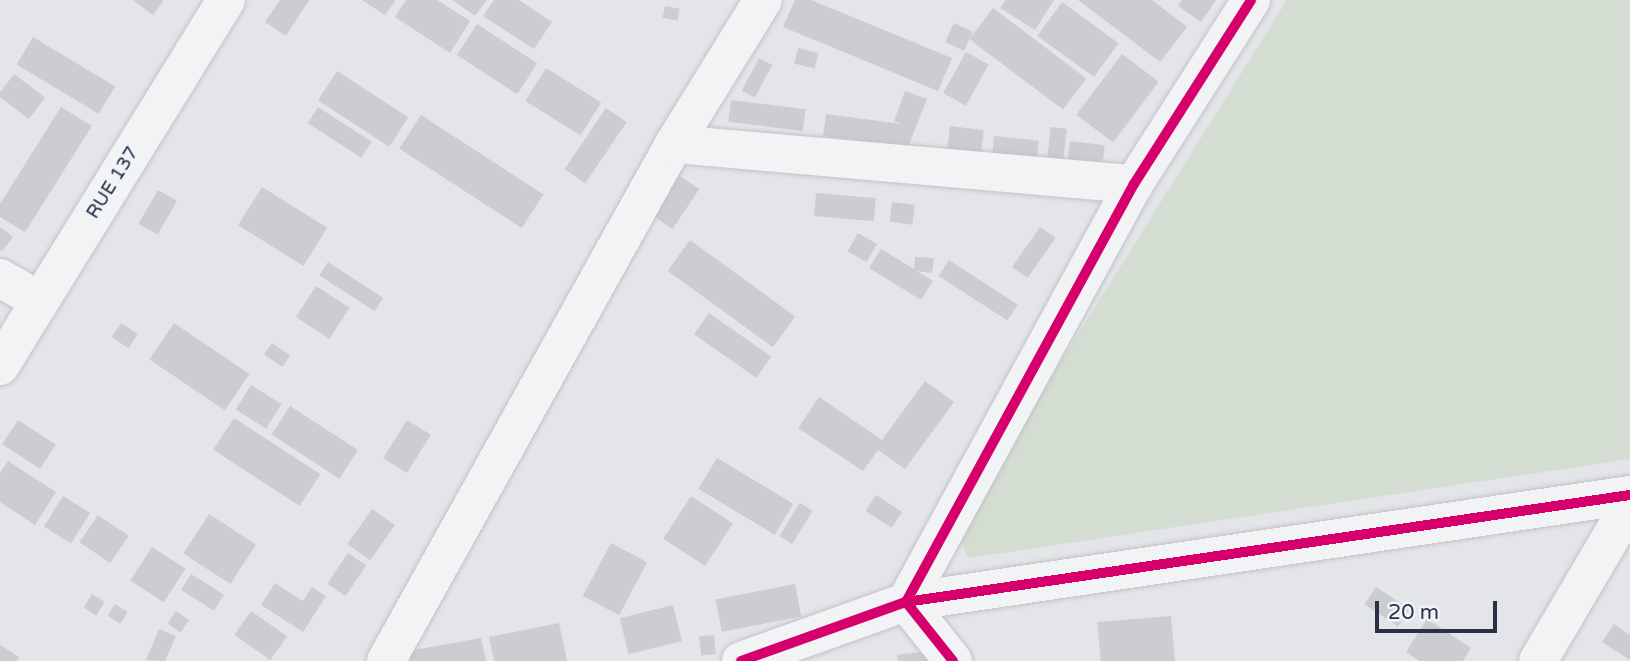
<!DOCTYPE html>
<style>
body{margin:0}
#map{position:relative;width:1630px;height:661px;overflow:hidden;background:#e3e5e8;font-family:"Varela Round",sans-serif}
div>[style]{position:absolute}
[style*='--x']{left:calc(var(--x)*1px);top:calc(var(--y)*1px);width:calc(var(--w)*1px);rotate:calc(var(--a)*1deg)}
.green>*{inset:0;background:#d4ddd2}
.building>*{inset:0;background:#cbcdd1;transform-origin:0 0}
.roads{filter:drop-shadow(0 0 2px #c1c3c6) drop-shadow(0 0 2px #c1c3c6)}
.minor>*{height:38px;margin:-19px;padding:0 19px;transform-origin:19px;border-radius:19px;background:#f2f3f5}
.cycleway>*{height:10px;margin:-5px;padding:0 5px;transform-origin:5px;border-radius:5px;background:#d6006c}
span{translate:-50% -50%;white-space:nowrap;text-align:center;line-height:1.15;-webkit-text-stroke:7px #f0f4f8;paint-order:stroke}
.street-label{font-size:19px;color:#273344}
.scale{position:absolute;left:1375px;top:601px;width:122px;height:32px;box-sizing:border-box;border:4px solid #273344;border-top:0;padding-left:9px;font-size:21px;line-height:24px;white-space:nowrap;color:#273344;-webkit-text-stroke:5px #f0f4f8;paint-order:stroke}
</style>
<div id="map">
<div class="green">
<div style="clip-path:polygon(1287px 0,1630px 0,1630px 459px,969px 558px,955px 531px)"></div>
</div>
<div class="building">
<div style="clip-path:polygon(133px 0,164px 0,153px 15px)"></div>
<div style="clip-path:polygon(280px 0,309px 0,286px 36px,265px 22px)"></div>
<div style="clip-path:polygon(362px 0,396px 0,385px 15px)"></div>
<div style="clip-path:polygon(406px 0,437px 0,470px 21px,450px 53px,395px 17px)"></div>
<div style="clip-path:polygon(452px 0,487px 0,475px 16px)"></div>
<div style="clip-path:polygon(494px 0,519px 0,552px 22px,534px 49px,483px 16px)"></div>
<div style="clip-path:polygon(795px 0,811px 0,952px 58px,938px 91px,783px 27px)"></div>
<div style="clip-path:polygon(1006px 0,1054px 0,1035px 30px,1000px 8px)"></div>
<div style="clip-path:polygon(1078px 0,1152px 0,1187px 27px,1160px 62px)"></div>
<div style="clip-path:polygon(1182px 0,1216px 0,1201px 22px,1178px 6px)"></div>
<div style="left:1062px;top:2px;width:70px;height:42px;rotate:36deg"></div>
<div style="left:665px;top:6px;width:15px;height:12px;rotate:11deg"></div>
<div style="left:993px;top:8px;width:117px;height:39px;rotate:37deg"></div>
<div style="left:954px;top:23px;width:21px;height:21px;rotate:25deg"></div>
<div style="left:477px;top:24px;width:72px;height:37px;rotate:33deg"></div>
<div style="left:33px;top:37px;width:96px;height:32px;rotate:31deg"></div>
<div style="left:798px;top:48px;width:21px;height:16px;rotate:14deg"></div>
<div style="left:966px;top:52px;width:26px;height:47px;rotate:29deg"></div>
<div style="left:1122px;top:54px;width:46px;height:76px;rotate:37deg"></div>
<div style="left:759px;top:58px;width:15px;height:37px;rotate:28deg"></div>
<div style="left:546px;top:68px;width:65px;height:39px;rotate:32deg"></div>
<div style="left:337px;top:71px;width:85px;height:35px;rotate:33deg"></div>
<div style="left:14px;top:74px;width:39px;height:27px;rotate:37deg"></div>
<div style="clip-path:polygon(905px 91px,927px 99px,908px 147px,823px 136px,826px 114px,902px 124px,894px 121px)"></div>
<div style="left:731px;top:100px;width:75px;height:22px;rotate:7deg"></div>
<div style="clip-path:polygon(61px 107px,92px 126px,25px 232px,0 217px,0 204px)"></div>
<div style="left:318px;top:107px;width:64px;height:19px;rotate:33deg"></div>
<div style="left:606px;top:108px;width:25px;height:74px;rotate:34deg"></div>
<div style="left:421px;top:115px;width:146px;height:40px;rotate:33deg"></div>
<div style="left:950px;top:126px;width:34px;height:28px;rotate:7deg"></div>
<div style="left:1051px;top:127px;width:16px;height:37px;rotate:7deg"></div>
<div style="left:994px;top:136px;width:45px;height:22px;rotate:6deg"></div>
<div style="left:1070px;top:141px;width:35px;height:28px;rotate:7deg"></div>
<div style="left:677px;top:174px;width:27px;height:48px;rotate:34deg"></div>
<div style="left:262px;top:187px;width:77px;height:45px;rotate:32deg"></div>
<div style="left:158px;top:190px;width:22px;height:39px;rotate:30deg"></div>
<div style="left:816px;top:193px;width:60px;height:23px;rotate:5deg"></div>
<div style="left:892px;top:202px;width:23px;height:20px;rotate:7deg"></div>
<div style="clip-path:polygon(0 227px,13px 237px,2px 251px,0 250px)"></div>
<div style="left:1040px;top:227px;width:19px;height:49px;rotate:35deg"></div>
<div style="left:858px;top:233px;width:22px;height:21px;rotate:30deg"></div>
<div style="left:690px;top:240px;width:130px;height:38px;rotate:36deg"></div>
<div style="clip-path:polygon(881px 249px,914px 269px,915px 257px,934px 258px,932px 273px,917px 271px,933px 281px,921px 300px,869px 268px)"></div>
<div style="left:949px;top:260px;width:82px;height:19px;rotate:33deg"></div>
<div style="left:328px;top:262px;width:66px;height:16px;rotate:33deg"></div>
<div style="left:316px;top:286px;width:40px;height:37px;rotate:33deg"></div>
<div style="left:709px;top:313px;width:76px;height:26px;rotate:35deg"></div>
<div style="left:121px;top:323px;width:20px;height:17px;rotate:33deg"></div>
<div style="left:174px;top:323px;width:91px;height:44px;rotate:34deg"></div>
<div style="left:272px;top:343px;width:22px;height:14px;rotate:34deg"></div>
<div style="clip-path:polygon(925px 381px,954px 402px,905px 469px,878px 450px,863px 471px,798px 428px,819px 397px,882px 440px)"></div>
<div style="left:251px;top:385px;width:36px;height:29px;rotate:32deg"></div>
<div style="left:290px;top:406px;width:81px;height:34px;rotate:33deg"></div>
<div style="left:234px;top:418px;width:103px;height:38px;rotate:33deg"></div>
<div style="left:18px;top:420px;width:45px;height:29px;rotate:33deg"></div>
<div style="left:407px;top:420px;width:28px;height:45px;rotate:32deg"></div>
<div style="left:717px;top:458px;width:89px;height:36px;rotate:31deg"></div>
<div style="clip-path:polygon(8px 461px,56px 492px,35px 525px,0 502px,0 473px)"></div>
<div style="left:876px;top:495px;width:31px;height:19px;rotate:33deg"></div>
<div style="left:63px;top:496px;width:32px;height:36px;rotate:32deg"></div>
<div style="left:691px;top:496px;width:50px;height:51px;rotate:33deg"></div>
<div style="left:800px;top:503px;width:15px;height:39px;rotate:32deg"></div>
<div style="left:372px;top:509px;width:28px;height:43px;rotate:35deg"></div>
<div style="left:209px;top:514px;width:56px;height:47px;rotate:33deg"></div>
<div style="left:98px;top:515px;width:37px;height:33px;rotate:34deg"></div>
<div style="left:611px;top:543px;width:41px;height:60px;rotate:28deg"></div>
<div style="left:152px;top:547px;width:40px;height:40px;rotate:33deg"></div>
<div style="left:348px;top:553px;width:22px;height:37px;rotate:34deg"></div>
<div style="left:191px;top:574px;width:39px;height:19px;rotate:32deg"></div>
<div style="clip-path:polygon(275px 583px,303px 601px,312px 587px,326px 596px,303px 632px,261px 605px)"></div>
<div style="left:795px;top:584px;width:33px;height:81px;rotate:79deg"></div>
<div style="left:1376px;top:587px;width:40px;height:21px;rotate:33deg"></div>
<div style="left:92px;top:594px;width:15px;height:16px;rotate:32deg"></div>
<div style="left:115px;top:604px;width:15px;height:14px;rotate:32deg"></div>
<div style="left:673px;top:605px;width:37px;height:55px;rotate:76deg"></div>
<div style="left:176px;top:611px;width:16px;height:15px;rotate:35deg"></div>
<div style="left:251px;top:611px;width:44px;height:29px;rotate:35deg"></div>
<div style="clip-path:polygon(1171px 616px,1175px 661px,1101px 661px,1097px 622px)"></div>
<div style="clip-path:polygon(1427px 619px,1471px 648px,1463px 661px,1420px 661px,1406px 652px)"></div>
<div style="clip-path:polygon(559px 623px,567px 661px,494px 661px,489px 637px)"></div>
<div style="clip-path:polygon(1614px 624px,1630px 635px,1630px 660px,1602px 642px)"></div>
<div style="clip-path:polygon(159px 629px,176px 636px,165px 661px,146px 660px)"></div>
<div style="left:714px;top:635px;width:19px;height:15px;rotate:84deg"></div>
<div style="clip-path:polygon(481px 638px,486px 661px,410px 661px,408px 651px)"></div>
<div style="clip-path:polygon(0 645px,19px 657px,17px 661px,0 661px)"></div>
<div style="left:933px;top:651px;width:10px;height:36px;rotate:84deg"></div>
</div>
<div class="roads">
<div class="minor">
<div style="--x:674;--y:144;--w:462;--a:5"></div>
<div style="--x:0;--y:278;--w:46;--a:29.9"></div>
<div style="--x:0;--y:366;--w:430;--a:-58.3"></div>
<div style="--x:386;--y:661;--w:592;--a:-60.88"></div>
<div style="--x:674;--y:144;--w:169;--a:-58.3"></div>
<div style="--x:741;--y:661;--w:175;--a:-19.7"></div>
<div style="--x:906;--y:602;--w:732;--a:-8.41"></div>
<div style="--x:953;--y:661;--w:75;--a:-128.5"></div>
<div style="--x:906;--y:602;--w:476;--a:-61.4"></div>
<div style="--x:1134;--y:184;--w:218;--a:-57.5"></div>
<div style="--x:1538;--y:661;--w:181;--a:-59.5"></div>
</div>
</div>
<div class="cycleway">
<div style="--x:741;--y:661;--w:175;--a:-19.7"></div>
<div style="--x:906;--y:602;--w:732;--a:-8.41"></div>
<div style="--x:953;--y:661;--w:75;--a:-128.5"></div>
<div style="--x:906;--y:602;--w:476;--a:-61.4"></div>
<div style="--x:1134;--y:184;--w:218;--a:-57.5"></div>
</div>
<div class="street-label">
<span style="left:113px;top:183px;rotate:-58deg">RUE 137</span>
</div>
<div class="scale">20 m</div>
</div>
